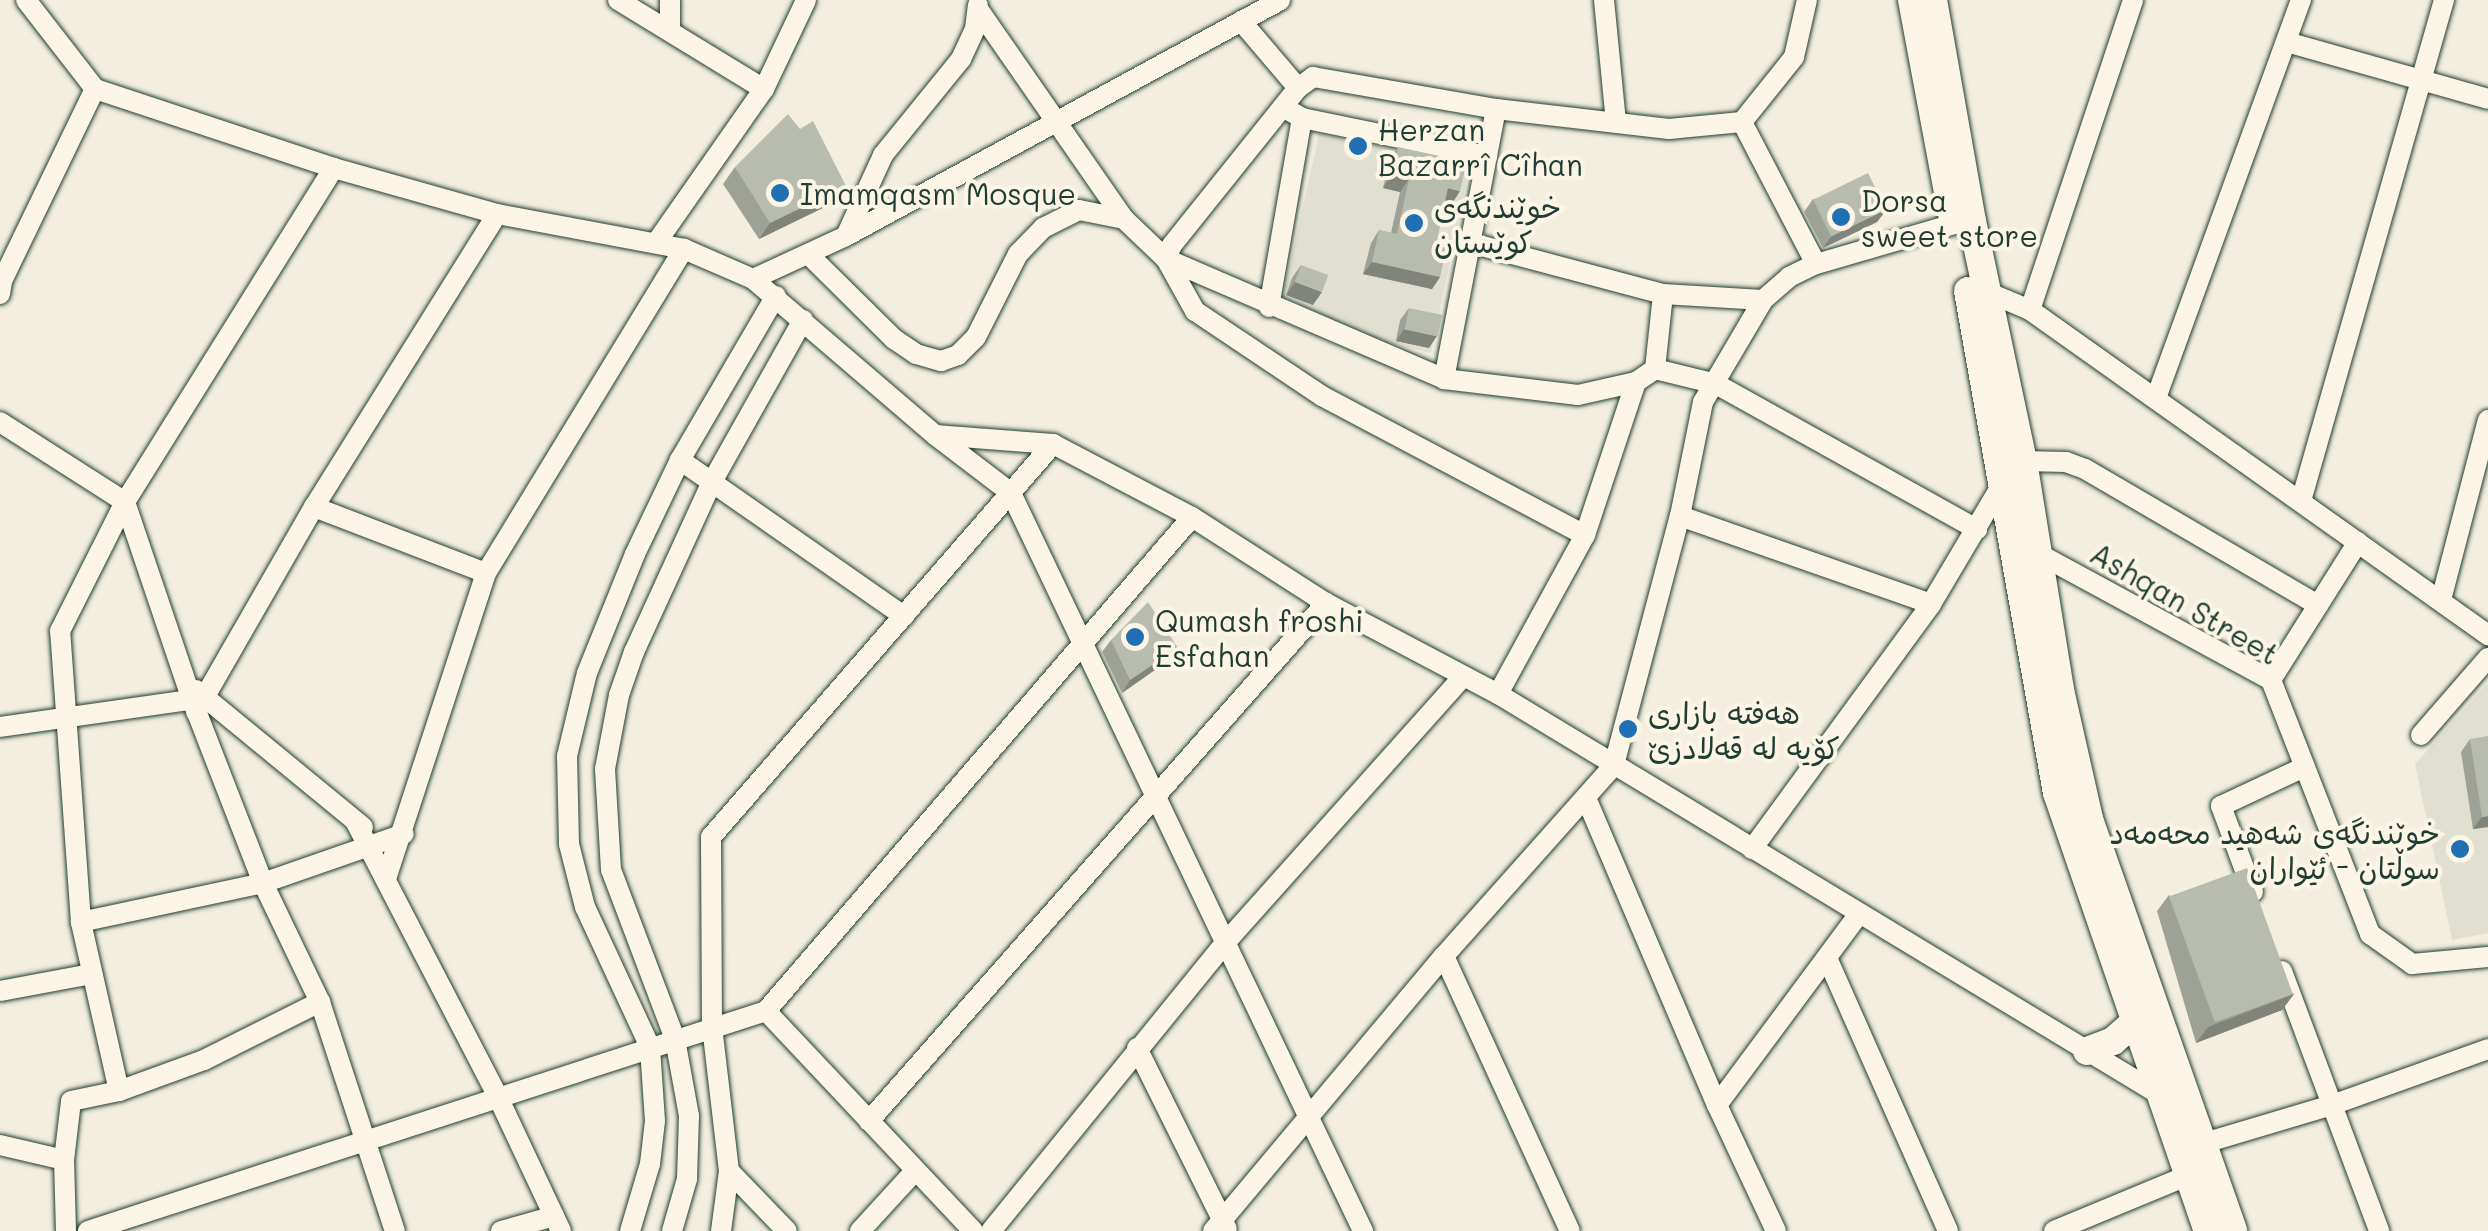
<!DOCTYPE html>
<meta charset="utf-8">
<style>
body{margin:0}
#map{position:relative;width:2488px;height:1231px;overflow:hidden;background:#f3eede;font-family:Mali,"Playpen Sans Arabic",sans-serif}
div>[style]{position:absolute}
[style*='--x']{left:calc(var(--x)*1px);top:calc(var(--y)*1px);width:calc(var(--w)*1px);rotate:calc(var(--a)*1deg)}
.built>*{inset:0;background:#e1dfd0}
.roads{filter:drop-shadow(0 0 2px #1f3d34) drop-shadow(0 0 2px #1f3d34)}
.street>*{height:20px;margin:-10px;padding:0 10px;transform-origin:10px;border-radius:10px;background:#fcf5e5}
.secondary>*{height:28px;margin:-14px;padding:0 14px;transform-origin:14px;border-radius:14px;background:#fcf5e5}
.wall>*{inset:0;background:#9ea296}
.shaded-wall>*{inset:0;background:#81847a}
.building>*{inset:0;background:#b8bcae;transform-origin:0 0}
.dots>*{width:28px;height:28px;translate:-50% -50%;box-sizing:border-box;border:5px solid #fcf5e5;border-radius:50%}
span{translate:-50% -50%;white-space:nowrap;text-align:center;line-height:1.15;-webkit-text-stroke:8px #fcf5e5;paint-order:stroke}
.poi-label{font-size:30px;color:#1f3d34}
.left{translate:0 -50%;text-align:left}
.right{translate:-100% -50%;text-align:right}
.street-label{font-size:30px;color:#1f3d34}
</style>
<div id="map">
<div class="built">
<div style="clip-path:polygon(1319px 134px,1470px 165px,1431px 353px,1376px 340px,1283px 296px)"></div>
<div style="clip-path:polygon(2488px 683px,2488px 933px,2452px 940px,2415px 764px)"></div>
</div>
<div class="roads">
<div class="street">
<div style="--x:26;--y:0;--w:113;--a:52.2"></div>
<div style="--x:95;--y:89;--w:252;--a:18.3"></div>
<div style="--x:334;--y:168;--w:169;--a:15.8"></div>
<div style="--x:497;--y:214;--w:190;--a:10.6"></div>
<div style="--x:684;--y:249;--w:75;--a:23.5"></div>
<div style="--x:753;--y:279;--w:240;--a:40.6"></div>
<div style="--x:935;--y:435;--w:118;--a:4.4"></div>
<div style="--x:1053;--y:444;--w:157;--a:27.7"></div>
<div style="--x:1192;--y:517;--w:159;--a:32.7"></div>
<div style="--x:1326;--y:603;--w:195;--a:27.9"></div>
<div style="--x:1498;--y:694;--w:780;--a:31.2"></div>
<div style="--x:618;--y:0;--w:171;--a:31.4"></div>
<div style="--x:1604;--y:0;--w:123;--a:84.4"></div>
<div style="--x:978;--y:9;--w:256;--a:55.2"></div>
<div style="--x:1124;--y:219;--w:58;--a:43.6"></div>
<div style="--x:1166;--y:259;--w:15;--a:-67"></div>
<div style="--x:1172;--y:245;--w:201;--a:-51.3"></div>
<div style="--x:1298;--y:88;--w:19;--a:-36"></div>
<div style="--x:1313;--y:77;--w:186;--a:9.9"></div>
<div style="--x:1496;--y:109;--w:174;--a:6.6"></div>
<div style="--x:1669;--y:129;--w:73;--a:-5.5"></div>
<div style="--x:1742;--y:122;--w:83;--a:-51.3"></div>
<div style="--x:1794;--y:57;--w:58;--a:-77.2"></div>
<div style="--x:1241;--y:21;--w:88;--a:49.6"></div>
<div style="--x:670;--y:31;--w:31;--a:-90"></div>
<div style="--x:2287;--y:42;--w:209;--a:15.8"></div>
<div style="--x:1283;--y:107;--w:22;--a:30"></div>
<div style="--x:1302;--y:118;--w:189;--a:11.6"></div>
<div style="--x:1742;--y:122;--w:160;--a:62.5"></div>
<div style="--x:846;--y:236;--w:494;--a:-28.5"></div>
<div style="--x:656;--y:243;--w:188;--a:-55"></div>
<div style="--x:764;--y:89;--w:98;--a:-64.7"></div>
<div style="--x:1471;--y:243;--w:199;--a:14.9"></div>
<div style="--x:1663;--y:294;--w:100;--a:3.4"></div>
<div style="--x:809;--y:255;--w:120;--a:44.7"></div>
<div style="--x:894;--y:339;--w:27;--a:34"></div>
<div style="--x:916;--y:354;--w:26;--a:16"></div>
<div style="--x:941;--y:361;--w:18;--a:-19"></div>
<div style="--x:958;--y:355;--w:25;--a:-45"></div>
<div style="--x:976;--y:337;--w:93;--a:-63.2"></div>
<div style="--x:1018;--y:254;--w:36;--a:-46"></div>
<div style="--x:1043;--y:228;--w:40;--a:-26.6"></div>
<div style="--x:1079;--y:210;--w:46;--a:11.3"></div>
<div style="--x:1166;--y:259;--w:303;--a:23.3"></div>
<div style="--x:1444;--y:379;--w:135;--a:6.8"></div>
<div style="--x:1578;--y:395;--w:59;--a:-12.6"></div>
<div style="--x:1636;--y:382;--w:23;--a:-34"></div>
<div style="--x:1655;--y:369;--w:63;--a:13.8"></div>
<div style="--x:1716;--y:384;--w:299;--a:29.1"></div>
<div style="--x:1166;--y:259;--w:60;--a:60.9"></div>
<div style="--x:1195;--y:311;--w:153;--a:33.8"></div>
<div style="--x:1322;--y:396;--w:297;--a:27.9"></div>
<div style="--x:753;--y:279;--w:102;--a:-24.8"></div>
<div style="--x:846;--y:236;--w:89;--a:-65.4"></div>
<div style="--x:883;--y:155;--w:124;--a:-50.9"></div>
<div style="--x:961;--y:59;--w:33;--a:-65"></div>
<div style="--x:975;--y:29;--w:24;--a:-83"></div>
<div style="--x:1987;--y:292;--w:47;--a:22.7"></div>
<div style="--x:2030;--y:310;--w:562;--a:35.36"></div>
<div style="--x:0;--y:294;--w:13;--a:-81"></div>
<div style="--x:2;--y:281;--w:213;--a:-64.2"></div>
<div style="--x:1269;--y:307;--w:192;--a:-80.1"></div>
<div style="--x:2030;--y:310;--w:327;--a:-71.6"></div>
<div style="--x:1655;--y:369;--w:75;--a:-83.9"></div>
<div style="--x:1444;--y:379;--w:275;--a:-79.1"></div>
<div style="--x:2156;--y:398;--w:424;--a:-70"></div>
<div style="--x:0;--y:422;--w:148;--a:32.6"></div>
<div style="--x:125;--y:502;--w:209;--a:71.3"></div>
<div style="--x:192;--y:700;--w:196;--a:68.8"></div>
<div style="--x:263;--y:883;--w:132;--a:64.4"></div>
<div style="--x:320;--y:1002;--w:241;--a:71.9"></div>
<div style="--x:935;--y:435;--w:96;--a:37.3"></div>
<div style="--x:1011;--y:493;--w:818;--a:64.5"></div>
<div style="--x:680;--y:460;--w:273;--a:34.9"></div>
<div style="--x:2023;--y:461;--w:43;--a:1.3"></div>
<div style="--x:2066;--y:462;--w:20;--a:20"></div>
<div style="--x:2085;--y:469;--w:270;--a:30.3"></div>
<div style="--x:2301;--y:501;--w:521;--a:-74.07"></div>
<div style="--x:314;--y:507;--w:184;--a:21"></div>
<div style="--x:1680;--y:516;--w:266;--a:19.3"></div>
<div style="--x:2039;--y:554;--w:264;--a:28.5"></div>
<div style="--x:2271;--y:680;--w:273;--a:68.7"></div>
<div style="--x:2370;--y:934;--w:52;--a:35.5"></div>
<div style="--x:2412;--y:964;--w:76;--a:-5.3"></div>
<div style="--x:2441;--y:600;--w:186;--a:-75.4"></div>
<div style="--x:2271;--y:680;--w:163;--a:-57.8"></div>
<div style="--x:196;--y:690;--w:216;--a:39.4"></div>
<div style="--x:1498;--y:694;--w:181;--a:-61.3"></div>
<div style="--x:1585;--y:535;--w:161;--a:-71.6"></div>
<div style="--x:196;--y:712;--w:237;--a:-60.1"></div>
<div style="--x:314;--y:507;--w:345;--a:-58"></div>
<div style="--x:0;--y:727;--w:205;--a:-8.1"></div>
<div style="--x:2421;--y:735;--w:102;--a:-49"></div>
<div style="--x:1586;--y:798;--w:334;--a:66.9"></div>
<div style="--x:1717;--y:1105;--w:139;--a:64.9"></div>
<div style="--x:355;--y:821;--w:311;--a:62.6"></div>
<div style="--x:498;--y:1097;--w:148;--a:64.8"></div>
<div style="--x:1752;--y:849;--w:303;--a:-53.8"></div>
<div style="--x:1931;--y:604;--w:143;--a:-59.3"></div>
<div style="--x:386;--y:879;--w:322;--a:-71.9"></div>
<div style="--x:486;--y:573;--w:380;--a:-58.6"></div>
<div style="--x:2253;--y:892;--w:92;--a:-110.4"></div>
<div style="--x:2221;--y:806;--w:89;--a:-25.1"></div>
<div style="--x:81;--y:922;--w:186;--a:-12.1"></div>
<div style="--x:263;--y:883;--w:149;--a:-19.2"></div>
<div style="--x:1444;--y:956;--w:302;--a:65.4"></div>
<div style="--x:1828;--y:960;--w:296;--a:66.1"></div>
<div style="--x:2282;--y:971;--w:278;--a:69.5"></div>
<div style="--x:0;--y:991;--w:93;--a:-10.6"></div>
<div style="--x:766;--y:1011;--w:302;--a:46.7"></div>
<div style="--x:1137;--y:1048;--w:202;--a:63.6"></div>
<div style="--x:119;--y:1091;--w:173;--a:-102.7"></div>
<div style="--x:81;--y:922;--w:292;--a:-94.1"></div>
<div style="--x:60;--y:631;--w:144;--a:-63.3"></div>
<div style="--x:125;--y:502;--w:394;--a:-58"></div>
<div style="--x:1717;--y:1105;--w:238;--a:-53.4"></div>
<div style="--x:869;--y:1121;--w:691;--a:-48.58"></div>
<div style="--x:0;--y:1145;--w:66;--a:13.2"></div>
<div style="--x:2191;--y:1147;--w:147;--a:-16.6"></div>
<div style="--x:2332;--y:1105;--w:166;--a:-19.7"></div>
<div style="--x:729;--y:1171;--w:83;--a:46"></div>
<div style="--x:66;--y:1231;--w:71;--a:-91.6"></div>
<div style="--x:64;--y:1160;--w:59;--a:-83.2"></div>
<div style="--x:71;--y:1101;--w:49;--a:-11.8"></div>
<div style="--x:119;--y:1091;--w:90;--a:-20"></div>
<div style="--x:204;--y:1060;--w:130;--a:-26.6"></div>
<div style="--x:88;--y:1231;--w:713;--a:-17.98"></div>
<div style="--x:766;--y:1011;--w:652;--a:-49.23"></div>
<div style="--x:501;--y:1231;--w:55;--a:-15.8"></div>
<div style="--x:630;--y:1231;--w:70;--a:-73.4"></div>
<div style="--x:650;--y:1164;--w:43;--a:-83.4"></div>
<div style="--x:655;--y:1121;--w:74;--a:-93.9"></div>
<div style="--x:650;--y:1047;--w:154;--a:-114.9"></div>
<div style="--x:585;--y:907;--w:65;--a:-104.3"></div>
<div style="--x:569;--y:844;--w:88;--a:-91.3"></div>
<div style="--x:567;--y:756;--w:85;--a:-76.5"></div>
<div style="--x:587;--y:673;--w:128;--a:-68"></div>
<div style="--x:635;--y:554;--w:104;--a:-64.4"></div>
<div style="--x:680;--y:460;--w:190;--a:-59.7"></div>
<div style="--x:672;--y:1231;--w:54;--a:-73.9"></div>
<div style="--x:687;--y:1179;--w:63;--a:-88.2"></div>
<div style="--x:689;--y:1116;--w:78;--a:-100.3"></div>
<div style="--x:675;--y:1039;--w:181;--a:-110.7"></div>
<div style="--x:611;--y:870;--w:101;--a:-93.4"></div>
<div style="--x:605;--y:769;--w:75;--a:-79.3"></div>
<div style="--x:619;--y:695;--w:46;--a:-70.8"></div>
<div style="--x:634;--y:652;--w:187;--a:-65.4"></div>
<div style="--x:712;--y:482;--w:186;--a:-60.7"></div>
<div style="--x:721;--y:1231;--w:61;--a:-82.4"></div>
<div style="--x:729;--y:1171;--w:145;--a:-96.7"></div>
<div style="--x:712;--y:1027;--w:190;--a:-90.3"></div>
<div style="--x:711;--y:837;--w:521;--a:-48.97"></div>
<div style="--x:860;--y:1231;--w:81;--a:-47.5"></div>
<div style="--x:991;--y:1231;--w:370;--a:-50.9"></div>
<div style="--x:1224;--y:944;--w:358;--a:-48.2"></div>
<div style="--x:1213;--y:1231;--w:359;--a:-50"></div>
<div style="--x:1444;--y:956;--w:256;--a:-48.3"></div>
<div style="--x:1614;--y:765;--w:258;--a:-75.2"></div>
<div style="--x:1680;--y:516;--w:116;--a:-78.6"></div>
<div style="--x:1703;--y:402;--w:118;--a:-59.5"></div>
<div style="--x:1763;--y:300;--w:35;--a:-41"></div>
<div style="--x:1789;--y:277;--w:30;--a:-26"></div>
<div style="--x:1816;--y:264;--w:144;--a:-16.2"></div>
<div style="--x:2054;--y:1231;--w:144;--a:-22.5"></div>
</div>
<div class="secondary">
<div style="--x:1912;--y:0;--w:224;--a:79.4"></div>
<div style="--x:1933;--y:0;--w:224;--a:80"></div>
<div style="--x:1972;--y:221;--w:245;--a:78"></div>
<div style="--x:2023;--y:461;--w:232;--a:80.8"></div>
<div style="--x:2060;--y:690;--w:132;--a:77.3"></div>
<div style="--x:2089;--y:819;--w:436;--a:70.7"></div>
<div style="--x:1968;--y:291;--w:510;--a:79.95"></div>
<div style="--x:2057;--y:793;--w:463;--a:71"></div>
<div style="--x:2087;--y:1051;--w:28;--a:-21"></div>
<div style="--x:2113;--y:1041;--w:28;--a:-41"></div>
</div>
</div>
<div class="wall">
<div style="clip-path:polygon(1398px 147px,1452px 204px,1445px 202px,1436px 243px,1440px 277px,1432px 289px,1363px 274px,1371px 243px,1379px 230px,1391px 233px,1400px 192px,1383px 188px,1390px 160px)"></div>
<div style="clip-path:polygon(735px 167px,835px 202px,759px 239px,723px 184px)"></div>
<div style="clip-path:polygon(1813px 199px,1886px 210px,1877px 222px,1823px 248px,1804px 212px)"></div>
<div style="clip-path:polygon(1301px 265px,1313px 305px,1286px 295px,1292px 278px)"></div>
<div style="clip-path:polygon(1409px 308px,1429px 348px,1396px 341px,1400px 320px)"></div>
<div style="clip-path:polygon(1111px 640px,1178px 648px,1169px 660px,1122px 693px,1102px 652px)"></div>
<div style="clip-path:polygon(2470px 739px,2488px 827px,2473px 829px,2461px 752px)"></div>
<div style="clip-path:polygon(2169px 895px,2294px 994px,2282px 1010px,2196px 1043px,2157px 911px)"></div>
</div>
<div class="shaded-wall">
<div style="clip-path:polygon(1392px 175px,1409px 179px,1400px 192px,1383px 188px)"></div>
<div style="clip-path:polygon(846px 186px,835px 202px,759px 239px,770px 223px)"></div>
<div style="clip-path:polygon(1448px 188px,1460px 191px,1452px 204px,1439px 200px)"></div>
<div style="clip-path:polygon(1886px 210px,1877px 222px,1823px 248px,1832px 235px)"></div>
<div style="clip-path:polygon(1372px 262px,1440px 277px,1432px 289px,1363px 274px)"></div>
<div style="clip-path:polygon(1295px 282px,1322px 292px,1313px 305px,1286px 295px)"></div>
<div style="clip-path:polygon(1404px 329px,1437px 336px,1429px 348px,1396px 341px)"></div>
<div style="clip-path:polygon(1178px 648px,1169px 660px,1122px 693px,1130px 680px)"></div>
<div style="clip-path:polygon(2488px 816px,2488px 827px,2473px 829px,2482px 817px)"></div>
<div style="clip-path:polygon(2294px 994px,2282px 1010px,2196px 1043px,2208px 1027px)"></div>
</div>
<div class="building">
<div style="clip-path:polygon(788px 114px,800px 129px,813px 121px,846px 186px,770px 223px,735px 167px)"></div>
<div style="clip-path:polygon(1398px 147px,1467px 162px,1460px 191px,1448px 188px,1436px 243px,1447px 245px,1440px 277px,1372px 262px,1379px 230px,1397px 234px,1409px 179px,1392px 175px)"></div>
<div style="left:1868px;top:173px;width:41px;height:61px;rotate:64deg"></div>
<div style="left:1301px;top:265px;width:29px;height:18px;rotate:20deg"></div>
<div style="left:1409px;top:308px;width:34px;height:22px;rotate:12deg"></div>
<div style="clip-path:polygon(1148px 602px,1178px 648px,1130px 680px,1111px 640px)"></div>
<div style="clip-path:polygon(2488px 736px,2488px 816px,2482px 817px,2470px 739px)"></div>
<div style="left:2247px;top:868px;width:134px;height:83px;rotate:70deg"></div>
</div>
<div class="dots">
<div style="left:1358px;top:146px;background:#1f6fb2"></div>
<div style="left:780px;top:193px;background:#1f6fb2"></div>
<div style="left:1841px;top:217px;background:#1f6fb2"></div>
<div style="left:1414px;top:223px;background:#1f6fb2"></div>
<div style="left:1135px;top:637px;background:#1f6fb2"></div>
<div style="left:1628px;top:729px;background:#1f6fb2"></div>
<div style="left:2460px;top:849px;background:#1f6fb2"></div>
</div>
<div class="poi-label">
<span class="left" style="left:1378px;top:146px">Herzan<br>Bazarrî Cîhan</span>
<span class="left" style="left:800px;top:193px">Imamqasm Mosque</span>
<span class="left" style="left:1861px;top:217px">Dorsa<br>sweet store</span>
<span class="left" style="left:1434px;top:223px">خوێندنگەی<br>کوێستان</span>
<span class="left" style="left:1155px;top:637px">Qumash froshi<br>Esfahan</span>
<span class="left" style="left:1648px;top:729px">هەفتە بازاری<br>کۆیە لە قەلادزێ</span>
<span class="right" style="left:2440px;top:849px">خوێندنگەی شەهید محەمەد<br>سوڵتان - ئێواران</span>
</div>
<div class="street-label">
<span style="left:2185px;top:603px;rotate:30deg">Ashqan Street</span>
</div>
</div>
